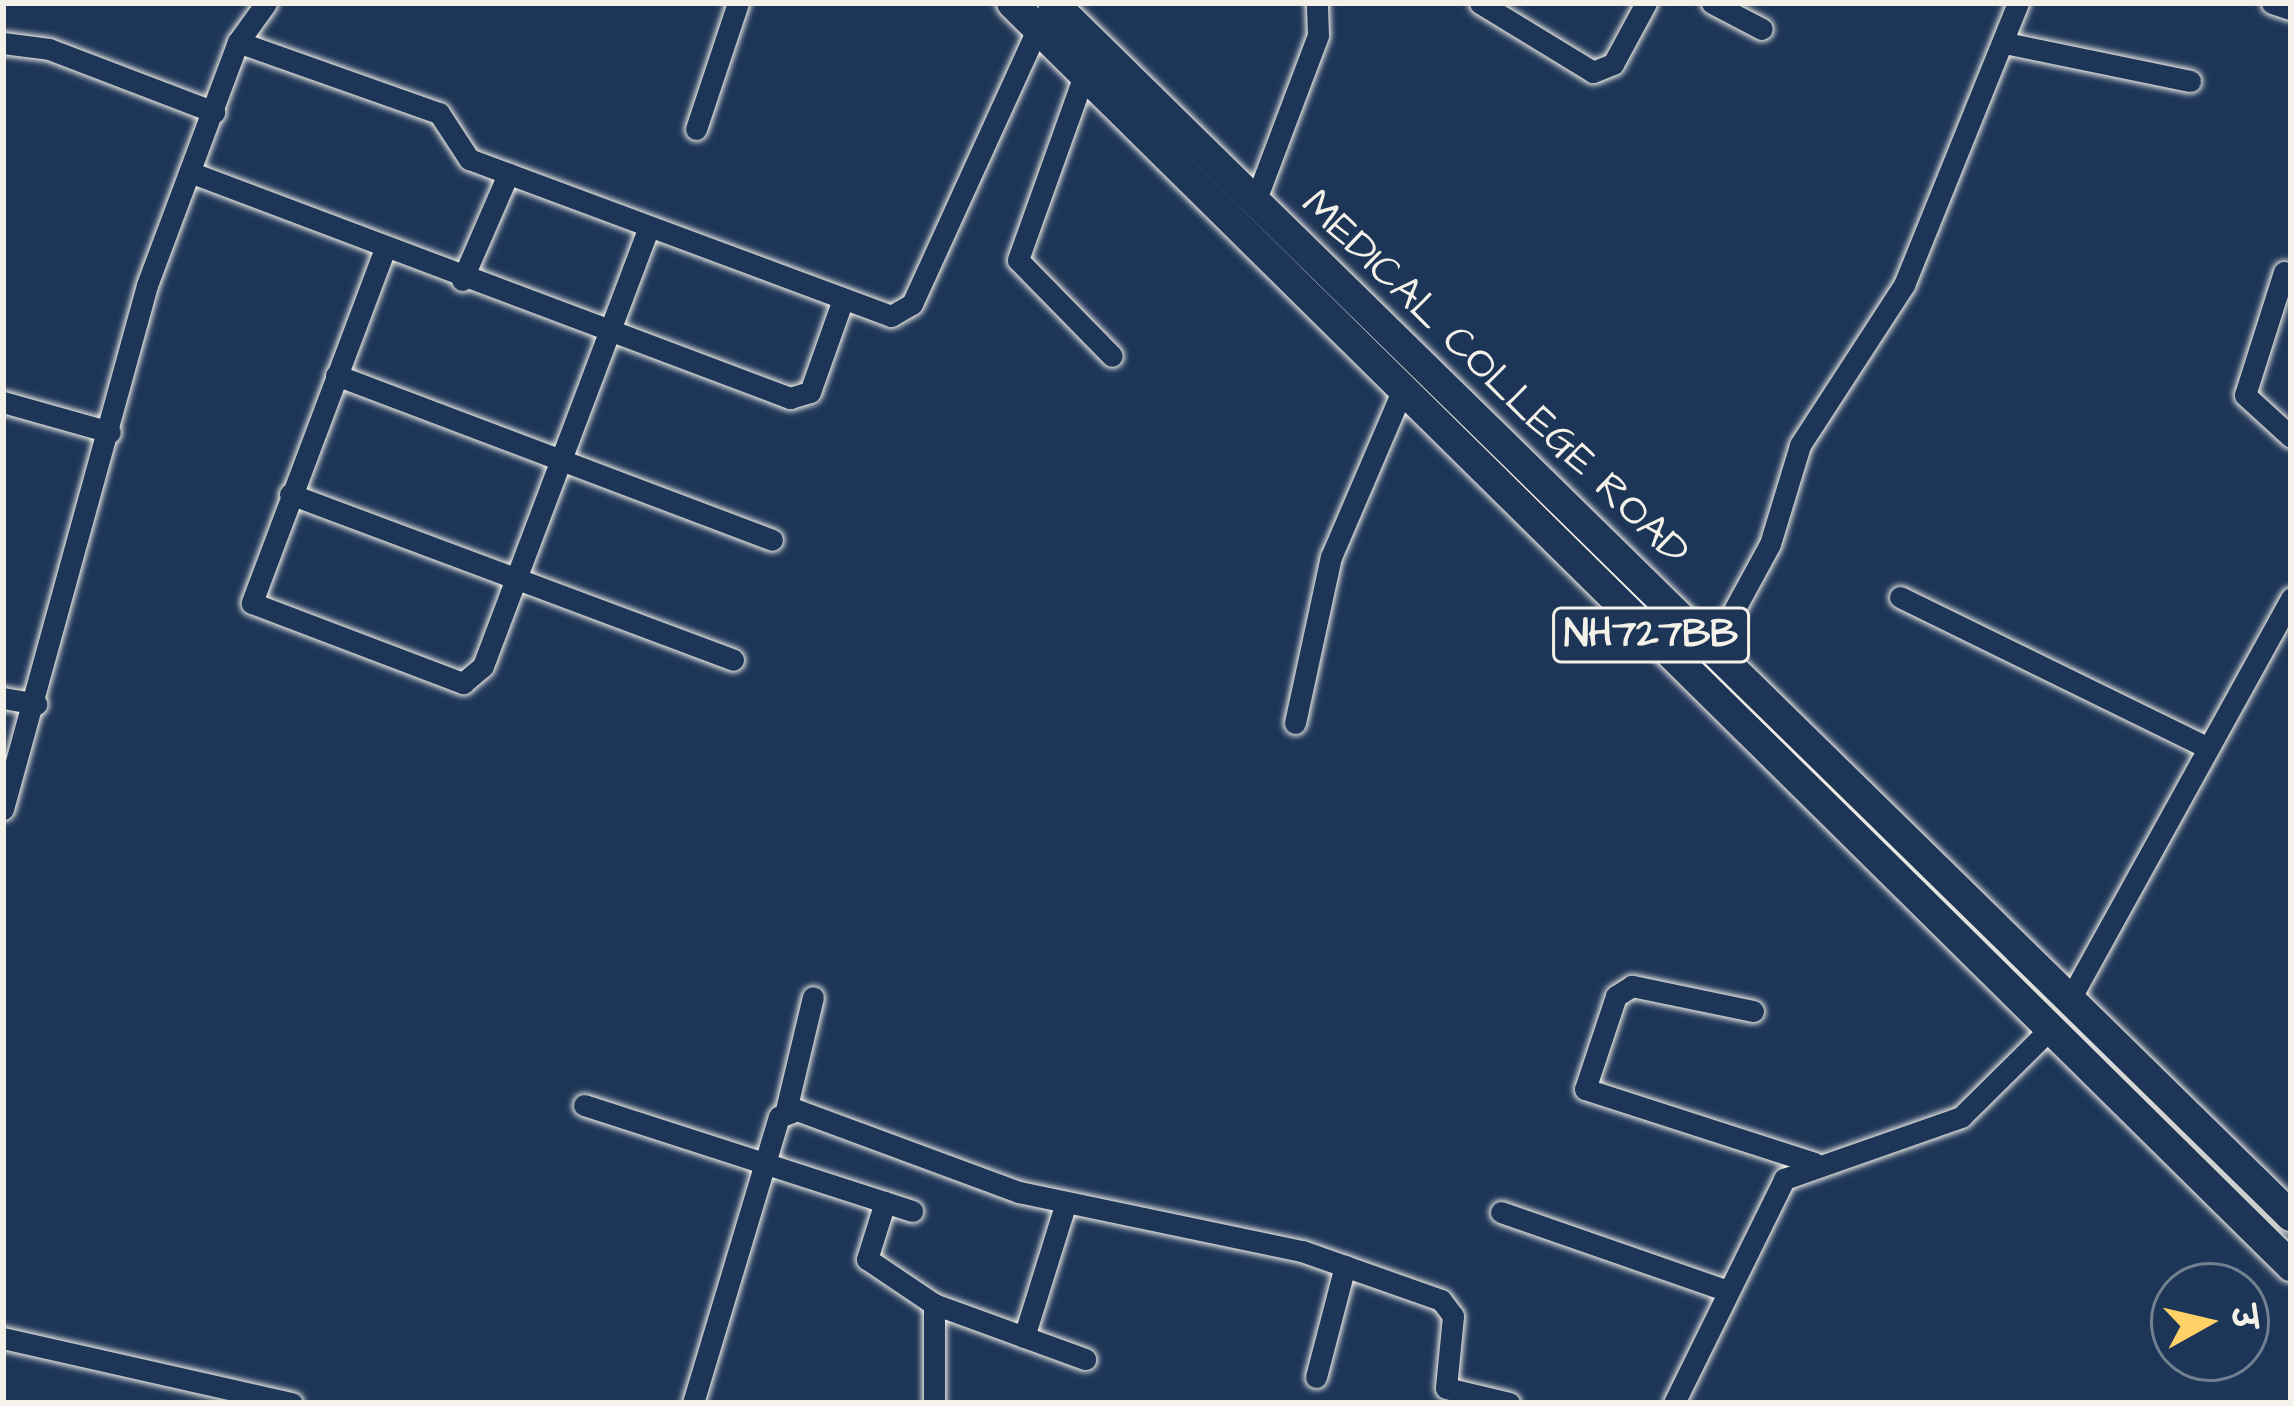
<!DOCTYPE html>
<meta charset="utf-8">
<style>
body{margin:0}
#map{position:relative;width:2294px;height:1406px;overflow:hidden;background:#1d3557;font-family:"Architects Daughter","Playpen Sans Deva",sans-serif}
div>[style]{position:absolute}
[style*='--x']{left:calc(var(--x)*1px);top:calc(var(--y)*1px);width:calc(var(--w)*1px);rotate:calc(var(--a)*1deg)}
.roads{filter:drop-shadow(0 0 3px #f4f1e8) drop-shadow(0 0 3px #f4f1e8)}
.minor>*{height:21px;margin:-10.5px;padding:0 10.5px;transform-origin:10.5px;border-radius:10.5px;background:#1d3557}
.highway>*{height:30px;margin:-15px;padding:0 15px;transform-origin:15px;border-radius:15px;background:#1d3557}
span{translate:-50% -50%;white-space:nowrap;text-align:center;line-height:1.15;-webkit-text-stroke:9px #1d3557;paint-order:stroke}
.shield-label span{padding:3px 9px;background:#1d3557;border:3px solid;border-radius:9px;-webkit-text-stroke-width:0}
.shield-label{font-size:39px;color:#f4f1e8;font-weight:700}
.street-label{font-size:42px;color:#f4f1e8}
.frame{position:absolute;inset:0;border:6px solid #f4f1e8;pointer-events:none}
.north{position:absolute;left:2150px;top:1262px;width:120px;height:120px;box-sizing:border-box;background:#1d3557;border:3px solid #738091;border-radius:50%;rotate:82deg;font-size:33px;font-weight:700;line-height:48px;text-align:center;color:#f4f1e8}
.north::after{content:'';display:block;margin:auto;width:42px;height:54px;background:#ffd166;clip-path:polygon(50% 0,100% 100%,50% 72%,0 100%)}
</style>
<div id="map">
<div class="roads">
<div class="minor">
<div style="--x:1480;--y:3;--w:132;--a:31.4"></div>
<div style="--x:1593;--y:72;--w:22;--a:-22"></div>
<div style="--x:1613;--y:64;--w:69;--a:-61.6"></div>
<div style="--x:1712;--y:3;--w:56;--a:27.5"></div>
<div style="--x:2272;--y:3;--w:20;--a:18"></div>
<div style="--x:238;--y:42;--w:213;--a:19.5"></div>
<div style="--x:439;--y:113;--w:55;--a:56.9"></div>
<div style="--x:469;--y:159;--w:450;--a:20.4"></div>
<div style="--x:891;--y:316;--w:24;--a:-30"></div>
<div style="--x:912;--y:304;--w:304;--a:-65.5"></div>
<div style="--x:3;--y:43;--w:46;--a:7.4"></div>
<div style="--x:49;--y:49;--w:177;--a:20.9"></div>
<div style="--x:2005;--y:43;--w:189;--a:11.6"></div>
<div style="--x:1083;--y:78;--w:193;--a:109.7"></div>
<div style="--x:1018;--y:260;--w:134;--a:45.6"></div>
<div style="--x:696;--y:129;--w:133;--a:-71.6"></div>
<div style="--x:195;--y:174;--w:636;--a:20.63"></div>
<div style="--x:790;--y:398;--w:21;--a:-17"></div>
<div style="--x:810;--y:392;--w:92;--a:-70.4"></div>
<div style="--x:1255;--y:202;--w:178;--a:-69.3"></div>
<div style="--x:1318;--y:35;--w:32;--a:-92"></div>
<div style="--x:384;--y:251;--w:376;--a:110.6"></div>
<div style="--x:252;--y:603;--w:226;--a:20.8"></div>
<div style="--x:463;--y:683;--w:26;--a:-40"></div>
<div style="--x:483;--y:666;--w:467;--a:-69.3"></div>
<div style="--x:2284;--y:272;--w:129;--a:107.6"></div>
<div style="--x:2245;--y:395;--w:62;--a:42.4"></div>
<div style="--x:462;--y:280;--w:116;--a:-66.5"></div>
<div style="--x:336;--y:375;--w:466;--a:20.7"></div>
<div style="--x:3;--y:402;--w:111;--a:15.7"></div>
<div style="--x:290;--y:494;--w:473;--a:20.5"></div>
<div style="--x:1900;--y:597;--w:343;--a:26.1"></div>
<div style="--x:1714;--y:647;--w:117;--a:-61.5"></div>
<div style="--x:1770;--y:544;--w:103;--a:-73.1"></div>
<div style="--x:1800;--y:445;--w:191;--a:-57"></div>
<div style="--x:1904;--y:285;--w:304;--a:-68"></div>
<div style="--x:3;--y:698;--w:34;--a:10"></div>
<div style="--x:1295;--y:723;--w:170;--a:-77.8"></div>
<div style="--x:1331;--y:557;--w:181;--a:-66.8"></div>
<div style="--x:3;--y:809;--w:543;--a:-74.63"></div>
<div style="--x:147;--y:285;--w:259;--a:-69.5"></div>
<div style="--x:238;--y:42;--w:48;--a:-54.3"></div>
<div style="--x:2070;--y:999;--w:458;--a:-61.1"></div>
<div style="--x:1753;--y:1011;--w:124;--a:-168.3"></div>
<div style="--x:1632;--y:986;--w:19;--a:148"></div>
<div style="--x:1616;--y:996;--w:98;--a:108.4"></div>
<div style="--x:1585;--y:1089;--w:241;--a:17.9"></div>
<div style="--x:584;--y:1105;--w:345;--a:17.9"></div>
<div style="--x:786;--y:1110;--w:116;--a:-76.6"></div>
<div style="--x:885;--y:1202;--w:60;--a:107.5"></div>
<div style="--x:867;--y:1259;--w:81;--a:33.9"></div>
<div style="--x:934;--y:1304;--w:99;--a:90"></div>
<div style="--x:1501;--y:1212;--w:240;--a:19.2"></div>
<div style="--x:934;--y:1304;--w:161;--a:20"></div>
<div style="--x:1024;--y:1337;--w:141;--a:-72.7"></div>
<div style="--x:3;--y:1338;--w:296;--a:12.7"></div>
<div style="--x:1316;--y:1377;--w:115;--a:-75.4"></div>
<div style="--x:693;--y:1403;--w:299;--a:-73.3"></div>
<div style="--x:779;--y:1117;--w:19;--a:-21"></div>
<div style="--x:797;--y:1110;--w:237;--a:20.3"></div>
<div style="--x:1019;--y:1192;--w:289;--a:11.8"></div>
<div style="--x:1302;--y:1251;--w:147;--a:19.4"></div>
<div style="--x:1441;--y:1300;--w:20;--a:53"></div>
<div style="--x:1453;--y:1316;--w:72;--a:95.6"></div>
<div style="--x:1446;--y:1388;--w:65;--a:13.4"></div>
<div style="--x:1674;--y:1403;--w:250;--a:-63.8"></div>
<div style="--x:1784;--y:1179;--w:188;--a:-19.3"></div>
<div style="--x:1961;--y:1117;--w:125;--a:-44.7"></div>
</div>
<div class="highway">
<div style="--x:1012;--y:3;--w:1798;--a:44.64"></div>
<div style="--x:1053;--y:3;--w:1733;--a:44.42"></div>
</div>
</div>
<div class="shield-label">
<span style="left:1651px;top:635px">NH727BB</span>
</div>
<div class="street-label">
<span style="left:1495px;top:378px;rotate:44deg">MEDICAL COLLEGE ROAD</span>
</div>
<div class="frame"></div>
<div class="north">उ</div>
</div>
